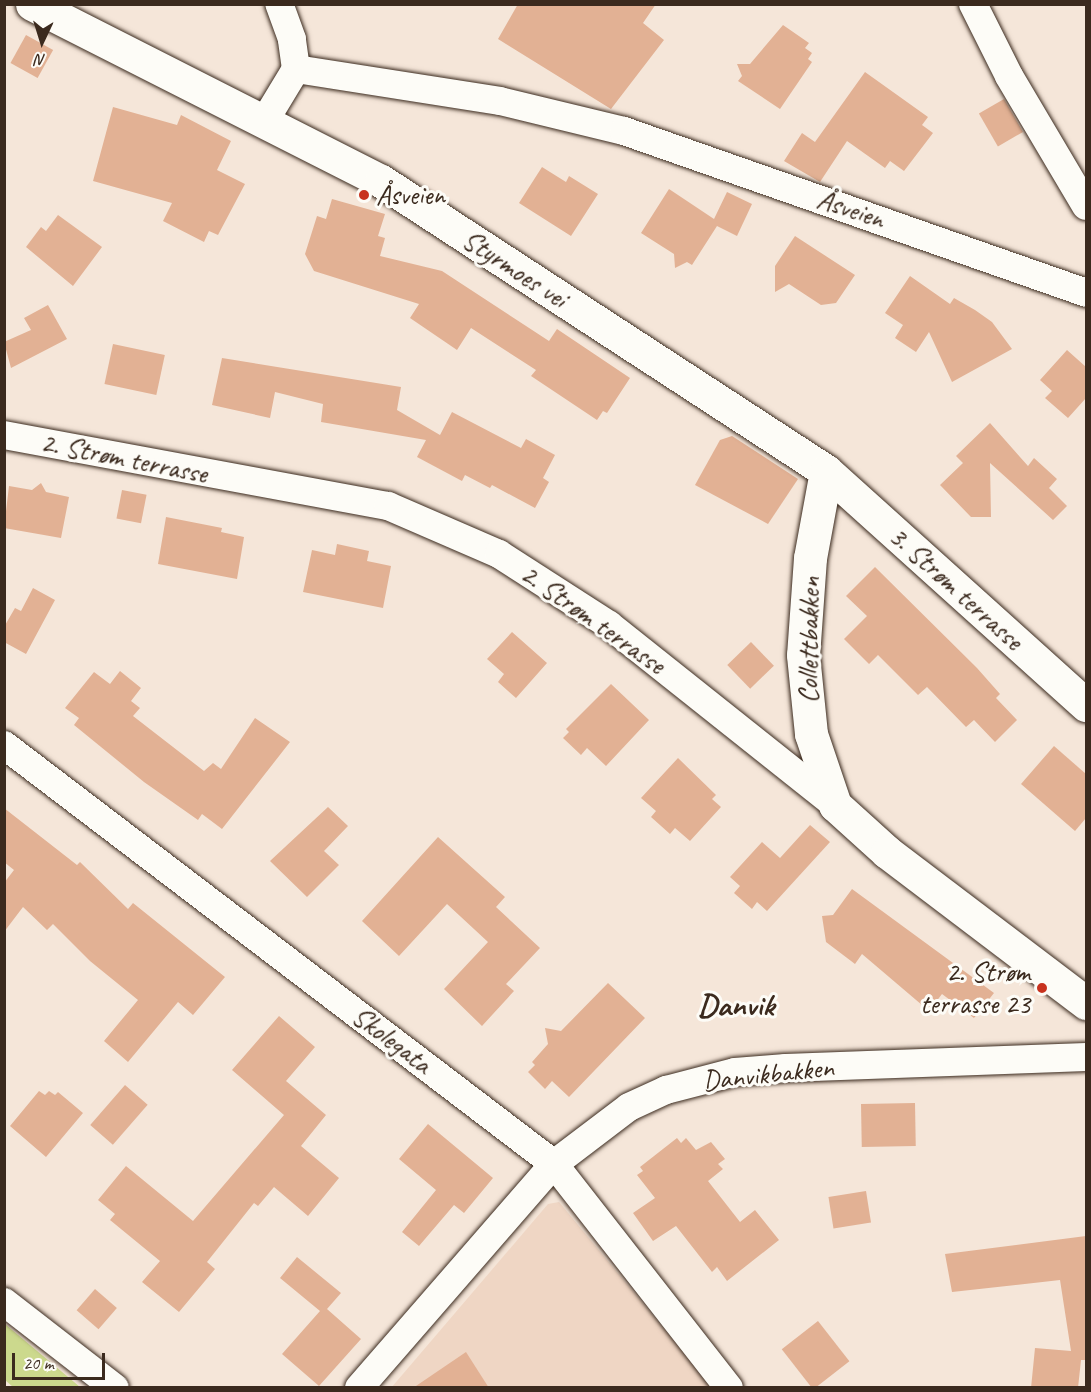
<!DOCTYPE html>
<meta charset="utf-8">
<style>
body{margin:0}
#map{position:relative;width:1091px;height:1392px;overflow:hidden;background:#f5e6d9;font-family:Caveat,sans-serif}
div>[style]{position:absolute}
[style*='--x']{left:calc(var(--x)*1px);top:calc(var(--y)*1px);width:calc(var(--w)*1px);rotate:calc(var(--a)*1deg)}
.built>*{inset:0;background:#efd6c4}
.green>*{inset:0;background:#ccd98d}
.building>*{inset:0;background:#e2b194;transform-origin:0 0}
.roads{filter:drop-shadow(0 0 2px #3b2a1e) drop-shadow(0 0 2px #3b2a1e)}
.street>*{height:28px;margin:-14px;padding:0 14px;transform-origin:14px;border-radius:14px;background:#fdfcf7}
.secondary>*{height:33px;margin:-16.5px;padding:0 16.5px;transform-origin:16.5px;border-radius:16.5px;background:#fdfcf7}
.dots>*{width:16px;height:16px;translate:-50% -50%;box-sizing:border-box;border:3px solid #fdfcf7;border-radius:50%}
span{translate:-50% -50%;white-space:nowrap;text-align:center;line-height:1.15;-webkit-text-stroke:6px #fdfcf7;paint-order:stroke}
.poi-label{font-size:28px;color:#3b2a1e}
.left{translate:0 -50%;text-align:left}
.right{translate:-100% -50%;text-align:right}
.street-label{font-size:28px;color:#3b2a1e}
.quarter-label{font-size:32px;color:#3b2a1e;font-weight:700}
.frame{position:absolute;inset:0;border:6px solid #3b2a1e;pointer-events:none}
.north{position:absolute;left:12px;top:12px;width:60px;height:60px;-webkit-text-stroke:4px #fdfcf7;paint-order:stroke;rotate:184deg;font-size:16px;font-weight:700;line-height:24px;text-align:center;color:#3b2a1e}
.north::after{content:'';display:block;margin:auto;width:21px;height:27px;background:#3b2a1e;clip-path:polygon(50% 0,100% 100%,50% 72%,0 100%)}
.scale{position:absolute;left:12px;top:1353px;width:93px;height:27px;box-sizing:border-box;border:3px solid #3b2a1e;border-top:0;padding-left:8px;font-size:18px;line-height:21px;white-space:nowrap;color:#3b2a1e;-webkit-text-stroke:4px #fdfcf7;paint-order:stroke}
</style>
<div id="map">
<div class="built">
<div style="clip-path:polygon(559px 1202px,712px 1387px,391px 1388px,548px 1204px)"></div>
</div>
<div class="green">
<div style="clip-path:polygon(4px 1324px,5px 1324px,80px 1387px,13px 1387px,5px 1380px)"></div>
</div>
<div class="building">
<div style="clip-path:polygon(518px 4px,656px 4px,643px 23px,664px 40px,611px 109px,498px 39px)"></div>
<div style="clip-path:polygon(783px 25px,809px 43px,805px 48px,812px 53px,808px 59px,812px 62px,780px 109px,738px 81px,742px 76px,737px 64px,750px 64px)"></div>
<div style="left:26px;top:35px;width:31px;height:32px;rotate:29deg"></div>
<div style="clip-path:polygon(865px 72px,928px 117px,922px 125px,933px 133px,904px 171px,890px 161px,885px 168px,847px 141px,820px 182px,784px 161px,802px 133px,815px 142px)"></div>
<div style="left:1004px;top:99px;width:38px;height:29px;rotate:60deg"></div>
<div style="clip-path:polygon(113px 107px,177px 125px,181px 115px,231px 141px,217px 170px,245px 184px,218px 235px,209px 231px,204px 242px,163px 221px,172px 203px,93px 181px)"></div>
<div style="clip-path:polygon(542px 167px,566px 182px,569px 176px,598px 194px,571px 236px,519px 203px)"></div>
<div style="clip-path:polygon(669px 189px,714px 219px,727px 192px,752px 204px,737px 236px,717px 226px,692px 265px,687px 262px,675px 268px,674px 254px,641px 233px)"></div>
<div style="clip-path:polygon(332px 199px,385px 214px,378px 236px,385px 238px,380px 256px,442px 271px,549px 341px,557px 329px,630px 378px,607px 413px,603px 411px,597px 420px,531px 376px,536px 370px,471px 328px,457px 350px,410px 318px,419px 304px,314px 271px,305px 254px,317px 216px,326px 219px)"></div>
<div style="clip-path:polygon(58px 215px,102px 247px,73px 286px,26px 247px,41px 227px,46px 231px)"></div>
<div style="clip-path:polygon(795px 236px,855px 275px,836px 303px,821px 305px,789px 284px,775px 292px,775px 266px)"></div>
<div style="clip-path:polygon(910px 276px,950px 304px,954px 298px,975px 310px,992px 322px,1012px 349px,952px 382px,929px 332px,916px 352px,895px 338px,903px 325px,885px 313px)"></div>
<div style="clip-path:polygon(48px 305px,67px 339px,11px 368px,4px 342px,31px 330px,24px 318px)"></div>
<div style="left:113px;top:344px;width:53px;height:41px;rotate:12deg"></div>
<div style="clip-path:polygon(1067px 350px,1086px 367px,1086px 398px,1068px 418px,1045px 398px,1052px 391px,1040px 380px)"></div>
<div style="clip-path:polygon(222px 358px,401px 387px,397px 410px,440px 435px,452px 412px,521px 448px,526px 439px,555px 455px,543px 478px,549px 482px,535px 508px,492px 485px,490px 488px,465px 475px,462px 481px,417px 457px,426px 440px,321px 422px,323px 404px,275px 392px,270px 418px,212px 405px)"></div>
<div style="clip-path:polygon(990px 423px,1028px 466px,1034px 458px,1057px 479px,1049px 488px,1067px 506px,1053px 520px,990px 463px,991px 517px,971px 517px,940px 485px,963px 463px,956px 456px)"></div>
<div style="clip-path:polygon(732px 436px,798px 479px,768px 524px,695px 485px,720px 440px)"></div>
<div style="clip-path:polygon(41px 483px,46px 492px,69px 497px,61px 538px,4px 528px,9px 486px,32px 490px)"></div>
<div style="left:122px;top:490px;width:25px;height:29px;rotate:11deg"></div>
<div style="clip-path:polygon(166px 517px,222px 528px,221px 532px,244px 537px,237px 579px,158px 564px)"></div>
<div style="clip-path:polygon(337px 544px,369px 551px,367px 561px,391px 566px,383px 608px,303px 592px,312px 550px,335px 555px)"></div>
<div style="clip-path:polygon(875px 567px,977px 668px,1000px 694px,996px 698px,1017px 720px,995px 742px,974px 720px,966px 727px,927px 687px,918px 695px,878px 655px,869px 664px,844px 639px,867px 616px,846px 596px)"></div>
<div style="clip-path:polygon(33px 588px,55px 600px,26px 654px,4px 642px,4px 627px,15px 608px,21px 611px)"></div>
<div style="clip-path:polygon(512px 632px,547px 663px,516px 698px,498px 682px,504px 674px,487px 659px)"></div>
<div style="left:751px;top:642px;width:33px;height:33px;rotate:46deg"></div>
<div style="clip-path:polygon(120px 671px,141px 688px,131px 701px,140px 708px,133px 716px,204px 771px,213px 763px,221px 769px,255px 718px,290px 742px,222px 829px,202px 814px,198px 820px,144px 782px,74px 725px,79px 718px,65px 708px,94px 672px,110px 684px)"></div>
<div style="clip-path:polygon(611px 684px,649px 720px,606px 766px,587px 748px,581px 755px,563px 738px,569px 732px,566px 729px)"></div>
<div style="clip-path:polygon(1054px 746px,1086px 774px,1086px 818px,1075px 831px,1021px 784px)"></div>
<div style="clip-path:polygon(678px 758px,716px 795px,712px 799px,721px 807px,690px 841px,675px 828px,670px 834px,651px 817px,656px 811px,641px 798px)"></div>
<div style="clip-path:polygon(328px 807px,348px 826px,324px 851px,339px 865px,307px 897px,270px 861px)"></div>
<div style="clip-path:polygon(4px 808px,77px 865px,80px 862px,128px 909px,133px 903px,225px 977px,193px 1015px,178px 1002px,128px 1062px,104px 1041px,138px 1000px,90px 961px,53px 924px,47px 930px,23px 907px,4px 932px,4px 883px,14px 870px,4px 862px)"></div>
<div style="clip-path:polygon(810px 825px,830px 842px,767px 911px,757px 902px,752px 909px,734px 893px,740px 886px,730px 877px,762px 842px,780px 858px)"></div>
<div style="clip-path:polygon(438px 837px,505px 897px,496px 907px,540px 948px,506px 984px,514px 991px,482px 1026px,444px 989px,488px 942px,447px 904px,399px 956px,362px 921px)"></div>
<div style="clip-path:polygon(852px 889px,994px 993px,974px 1018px,942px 994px,929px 1011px,862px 954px,855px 964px,826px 942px,822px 916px,833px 915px)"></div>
<div style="clip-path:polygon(608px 983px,645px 1018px,569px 1097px,552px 1081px,545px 1089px,528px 1072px,535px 1065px,532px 1062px,548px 1044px,545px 1028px,561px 1031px)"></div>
<div style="clip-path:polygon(279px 1016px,315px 1047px,286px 1081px,326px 1115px,301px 1146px,339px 1178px,308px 1216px,274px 1187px,258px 1206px,254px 1203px,207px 1262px,215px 1269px,179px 1312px,142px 1282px,160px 1261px,110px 1220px,115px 1214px,98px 1200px,126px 1166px,193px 1221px,284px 1115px,232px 1070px)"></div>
<div style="left:125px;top:1085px;width:30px;height:53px;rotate:41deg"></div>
<div style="clip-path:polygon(39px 1091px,45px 1095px,49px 1091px,55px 1095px,58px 1092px,83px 1113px,46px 1157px,10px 1126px)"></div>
<div style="left:915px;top:1103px;width:43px;height:54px;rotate:89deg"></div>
<div style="clip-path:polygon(428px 1124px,493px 1178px,464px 1213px,454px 1205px,419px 1246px,402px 1232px,436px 1190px,399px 1159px)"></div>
<div style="clip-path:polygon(677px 1138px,681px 1143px,686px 1138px,696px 1150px,711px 1142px,725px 1159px,718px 1164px,723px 1169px,708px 1181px,740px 1222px,755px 1210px,779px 1240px,727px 1281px,717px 1267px,712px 1272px,676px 1226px,653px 1241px,633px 1213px,655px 1198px,637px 1175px,643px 1171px,640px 1167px)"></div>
<div style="left:866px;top:1191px;width:32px;height:38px;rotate:81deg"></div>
<div style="clip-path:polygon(1086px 1236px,1086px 1360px,1081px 1360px,1078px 1388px,1031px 1388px,1035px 1348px,1071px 1351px,1060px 1280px,952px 1292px,945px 1254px)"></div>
<div style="clip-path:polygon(297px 1257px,341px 1293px,327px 1309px,361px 1339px,319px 1386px,282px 1354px,320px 1311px,280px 1278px)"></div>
<div style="left:95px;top:1289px;width:29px;height:28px;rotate:41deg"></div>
<div style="left:818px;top:1321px;width:51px;height:46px;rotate:52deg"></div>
<div style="clip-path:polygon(466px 1352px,489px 1388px,413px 1388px)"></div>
</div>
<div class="roads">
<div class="street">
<div style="--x:973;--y:4;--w:80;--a:63.4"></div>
<div style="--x:1009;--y:76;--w:151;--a:59.4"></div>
<div style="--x:296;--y:69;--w:206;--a:8.9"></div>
<div style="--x:500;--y:101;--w:128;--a:13.6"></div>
<div style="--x:624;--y:131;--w:490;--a:19.3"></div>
<div style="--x:264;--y:122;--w:62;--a:-58.9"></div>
<div style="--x:296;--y:69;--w:30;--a:-98"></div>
<div style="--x:292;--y:39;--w:37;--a:-110"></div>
<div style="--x:4;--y:435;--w:391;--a:10.5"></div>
<div style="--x:388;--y:506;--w:121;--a:23.4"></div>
<div style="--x:499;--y:554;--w:131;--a:32.8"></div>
<div style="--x:609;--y:625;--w:289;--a:38.5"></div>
<div style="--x:4;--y:745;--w:691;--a:37.3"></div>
<div style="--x:554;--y:1164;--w:284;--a:52"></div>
<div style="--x:4;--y:1302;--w:140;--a:37.8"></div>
<div style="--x:359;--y:1388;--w:297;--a:-49"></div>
<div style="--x:554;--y:1164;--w:94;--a:-37.2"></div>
<div style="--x:629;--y:1107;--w:41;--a:-24.7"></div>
<div style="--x:666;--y:1090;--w:71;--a:-14.6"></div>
<div style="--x:735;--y:1072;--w:51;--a:-4.5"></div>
<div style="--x:786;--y:1068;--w:300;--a:-2.1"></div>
</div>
<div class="secondary">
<div style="--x:32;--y:4;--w:391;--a:26.9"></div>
<div style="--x:381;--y:181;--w:531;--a:33.09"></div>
<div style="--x:826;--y:471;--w:350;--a:42"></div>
<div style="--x:826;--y:471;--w:88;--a:100.4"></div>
<div style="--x:810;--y:558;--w:97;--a:94.1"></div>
<div style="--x:803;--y:655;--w:79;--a:84.2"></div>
<div style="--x:811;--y:734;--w:75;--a:71.3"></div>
<div style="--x:835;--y:805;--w:70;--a:42.1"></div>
<div style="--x:887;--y:852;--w:250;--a:37.2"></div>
</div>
</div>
<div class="dots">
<div style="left:364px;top:195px;background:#c8321e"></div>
<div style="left:1042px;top:988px;background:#c8321e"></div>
</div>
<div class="poi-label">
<span class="left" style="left:376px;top:195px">Åsveien</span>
<span class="right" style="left:1030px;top:988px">2. Strøm<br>terrasse 23</span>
</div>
<div class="street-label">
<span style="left:851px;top:209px;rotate:19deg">Åsveien</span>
<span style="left:515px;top:269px;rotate:33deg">Styrmoes vei</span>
<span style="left:124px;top:458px;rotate:11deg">2. Strøm terrasse</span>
<span style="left:956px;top:588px;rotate:42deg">3. Strøm terrasse</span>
<span style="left:593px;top:619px;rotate:35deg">2. Strøm terrasse</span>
<span style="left:809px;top:640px;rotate:-89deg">Collettbakken</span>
<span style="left:392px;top:1040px;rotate:37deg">Skolegata</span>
<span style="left:768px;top:1074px;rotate:-6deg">Danvikbakken</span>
</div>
<div class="quarter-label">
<span style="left:736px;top:1005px">Danvik</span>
</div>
<div class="frame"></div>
<div class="north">N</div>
<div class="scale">20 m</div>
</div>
